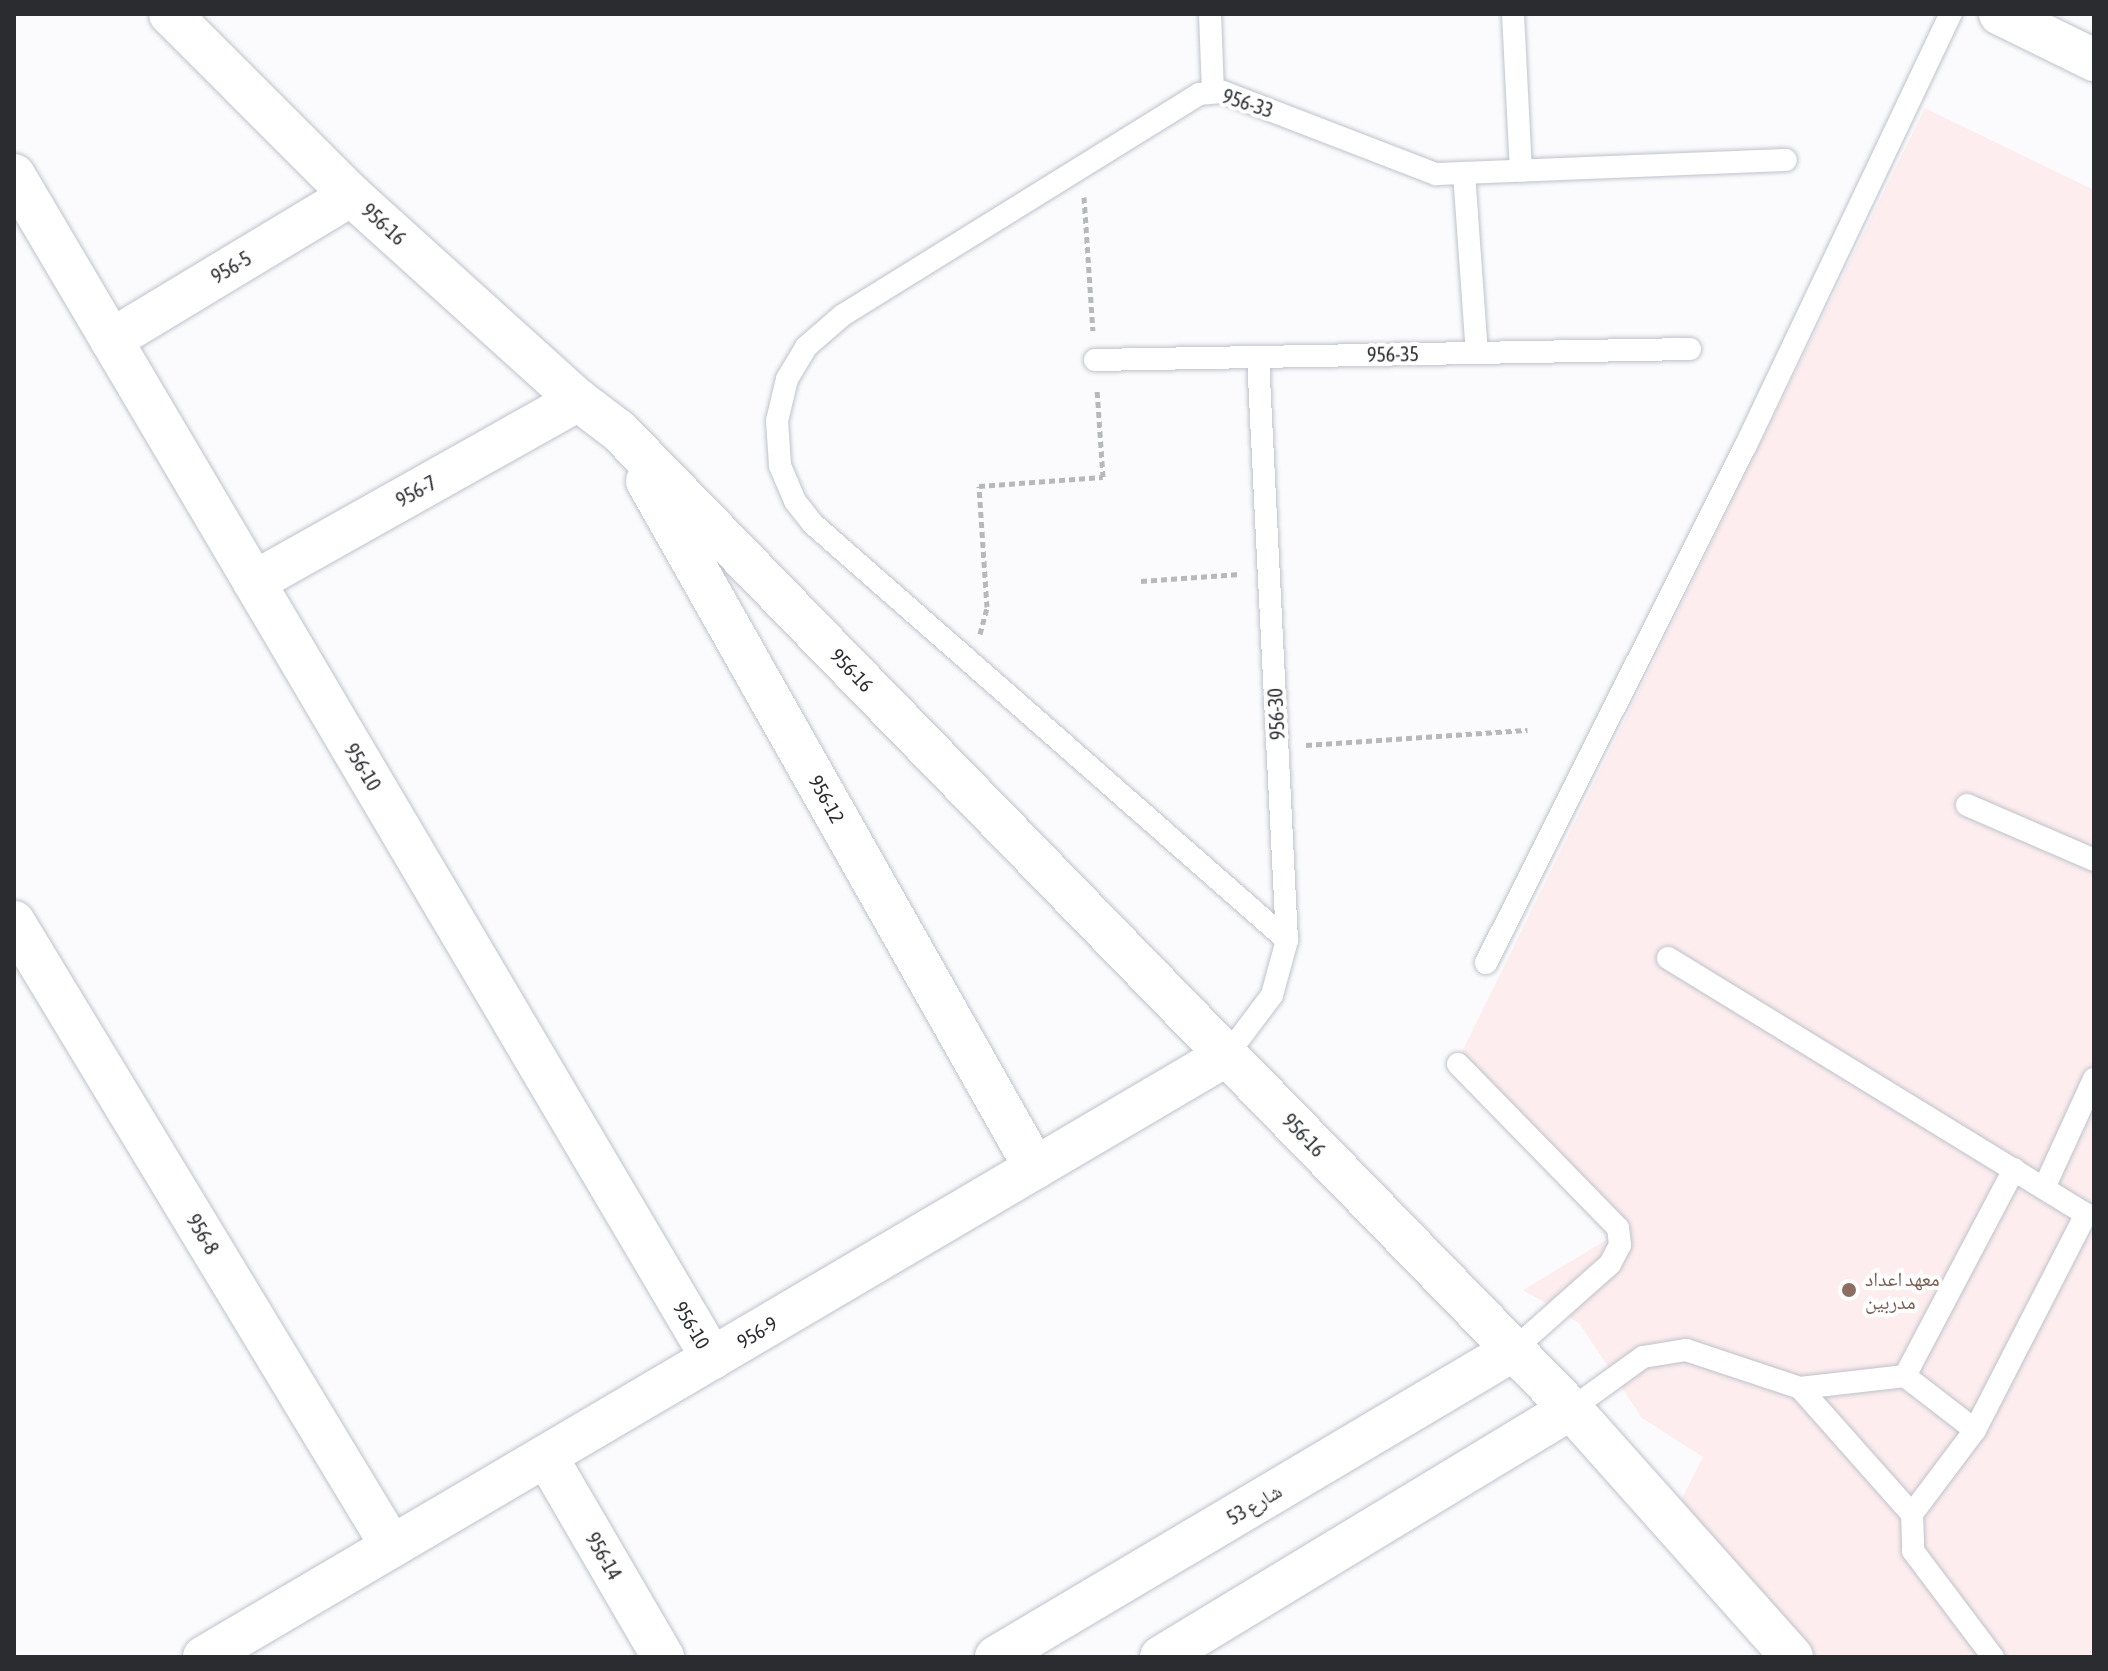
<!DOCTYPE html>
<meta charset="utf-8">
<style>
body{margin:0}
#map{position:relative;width:2108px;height:1671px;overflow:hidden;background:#fbfbfd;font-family:"Asap Condensed","Noto Naskh Arabic",sans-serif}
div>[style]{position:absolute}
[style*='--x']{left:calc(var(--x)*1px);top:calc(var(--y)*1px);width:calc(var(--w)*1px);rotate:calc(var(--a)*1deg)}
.education>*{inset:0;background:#fdedee}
.path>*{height:5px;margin-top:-2.5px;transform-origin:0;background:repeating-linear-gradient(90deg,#b7b8ba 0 6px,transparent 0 10px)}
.roads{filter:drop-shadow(0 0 2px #bec2cb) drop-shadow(0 0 2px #bec2cb)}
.lane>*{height:22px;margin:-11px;padding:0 11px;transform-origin:11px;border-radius:11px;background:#fff}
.street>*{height:42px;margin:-21px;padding:0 21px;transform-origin:21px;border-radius:21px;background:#fff}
.dots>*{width:22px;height:22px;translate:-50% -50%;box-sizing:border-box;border:4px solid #fff;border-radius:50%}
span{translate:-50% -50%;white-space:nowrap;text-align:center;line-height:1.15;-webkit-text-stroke:8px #fff;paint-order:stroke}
.street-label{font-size:20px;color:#2a2c2f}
.education-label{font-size:20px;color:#785e54}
.left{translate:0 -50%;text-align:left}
.frame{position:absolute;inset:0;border:16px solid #2a2c2f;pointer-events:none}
</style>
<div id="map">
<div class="education">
<div style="clip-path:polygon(1925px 108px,2094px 190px,2094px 1657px,1817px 1657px,1675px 1512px,1703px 1457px,1642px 1418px,1579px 1323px,1523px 1290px,1611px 1237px,1460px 1056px)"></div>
</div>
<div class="path">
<div style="--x:1084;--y:197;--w:134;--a:86.2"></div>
<div style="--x:1141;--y:581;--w:99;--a:-4"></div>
<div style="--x:980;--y:634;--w:28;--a:-75"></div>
<div style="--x:987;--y:607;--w:121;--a:-93.8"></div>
<div style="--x:979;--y:486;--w:124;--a:-4.2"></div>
<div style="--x:1103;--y:477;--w:88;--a:-93.9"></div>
<div style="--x:1306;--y:745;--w:222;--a:-3.9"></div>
</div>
<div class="roads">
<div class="lane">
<div style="--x:1210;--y:14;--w:78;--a:87.8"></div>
<div style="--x:1513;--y:14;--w:157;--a:87.1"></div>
<div style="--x:1464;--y:173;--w:180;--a:85.9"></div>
<div style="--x:1095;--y:360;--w:595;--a:-1.06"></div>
<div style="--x:1967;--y:805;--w:138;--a:23.4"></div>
<div style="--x:1287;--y:940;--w:631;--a:-138.73"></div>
<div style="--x:813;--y:524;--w:29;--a:-128"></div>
<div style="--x:795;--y:501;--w:39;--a:-113"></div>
<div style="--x:780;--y:465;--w:44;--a:-93.9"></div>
<div style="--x:777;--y:421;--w:43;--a:-76.6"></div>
<div style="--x:787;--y:379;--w:37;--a:-59"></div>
<div style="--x:806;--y:347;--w:49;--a:-40.9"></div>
<div style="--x:843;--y:315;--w:419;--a:-31.8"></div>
<div style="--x:1199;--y:94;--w:24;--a:-5"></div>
<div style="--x:1223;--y:92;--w:228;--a:21.1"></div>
<div style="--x:1436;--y:174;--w:350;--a:-2.3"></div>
<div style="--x:1668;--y:958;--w:490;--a:31.5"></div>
<div style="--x:2086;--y:1214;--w:243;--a:117.2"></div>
<div style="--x:1975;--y:1430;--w:105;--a:126.9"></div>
<div style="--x:1486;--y:963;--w:577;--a:-63.35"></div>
<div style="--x:1745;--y:447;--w:480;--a:-64.6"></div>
<div style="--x:1227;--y:1055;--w:75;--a:-53.1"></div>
<div style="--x:1272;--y:995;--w:57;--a:-74.7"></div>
<div style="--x:1287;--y:940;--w:584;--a:-92.85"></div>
<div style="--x:1458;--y:1064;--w:229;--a:45.7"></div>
<div style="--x:1618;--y:1228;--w:17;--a:83"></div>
<div style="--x:1620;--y:1245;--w:21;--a:118"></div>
<div style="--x:1610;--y:1264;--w:131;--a:138.4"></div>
<div style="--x:2044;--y:1188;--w:120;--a:-65.4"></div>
<div style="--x:1905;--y:1376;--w:88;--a:37.6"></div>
<div style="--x:1800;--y:1388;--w:106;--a:-6.5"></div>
<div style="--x:1905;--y:1376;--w:234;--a:-62.2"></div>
<div style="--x:1571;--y:1409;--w:89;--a:-35.8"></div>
<div style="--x:1643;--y:1357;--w:44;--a:-9.2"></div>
<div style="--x:1686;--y:1350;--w:120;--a:18.4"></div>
<div style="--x:1800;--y:1388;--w:169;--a:48.4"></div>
<div style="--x:1912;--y:1514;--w:37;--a:88"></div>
<div style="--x:1913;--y:1551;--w:133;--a:53"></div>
</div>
<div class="street">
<div style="--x:170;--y:14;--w:256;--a:45"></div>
<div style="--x:351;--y:195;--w:306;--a:42.1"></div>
<div style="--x:578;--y:400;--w:51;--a:37.1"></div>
<div style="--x:619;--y:431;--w:1365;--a:45.77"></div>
<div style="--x:1571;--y:1409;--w:332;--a:48.3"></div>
<div style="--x:2000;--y:14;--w:105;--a:26.1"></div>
<div style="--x:14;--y:175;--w:1374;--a:59.46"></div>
<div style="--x:111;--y:340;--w:280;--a:-31.1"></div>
<div style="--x:647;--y:481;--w:789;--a:60.54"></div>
<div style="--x:254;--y:582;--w:372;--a:-29.3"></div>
<div style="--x:14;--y:922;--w:730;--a:58.83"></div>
<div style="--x:546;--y:1456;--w:233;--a:59.8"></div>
<div style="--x:204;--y:1657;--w:1187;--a:-30.48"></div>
<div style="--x:996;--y:1657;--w:600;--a:-30.67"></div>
<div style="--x:1161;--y:1657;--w:479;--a:-31.2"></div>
</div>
</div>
<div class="dots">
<div style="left:1849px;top:1290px;background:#8d6e63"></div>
</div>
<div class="street-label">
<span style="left:1248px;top:103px;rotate:18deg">956-33</span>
<span style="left:384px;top:224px;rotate:42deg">956-16</span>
<span style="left:231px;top:267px;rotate:-31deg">956-5</span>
<span style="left:1393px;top:354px;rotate:-1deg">956-35</span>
<span style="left:416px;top:491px;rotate:-29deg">956-7</span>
<span style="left:852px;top:670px;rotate:46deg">956-16</span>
<span style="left:1276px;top:714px;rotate:-93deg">956-30</span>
<span style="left:363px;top:767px;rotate:59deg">956-10</span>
<span style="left:827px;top:799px;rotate:61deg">956-12</span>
<span style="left:1304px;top:1135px;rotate:46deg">956-16</span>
<span style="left:203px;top:1234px;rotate:59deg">956-8</span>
<span style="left:692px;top:1325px;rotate:59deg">956-10</span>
<span style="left:757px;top:1332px;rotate:-31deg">956-9</span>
<span style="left:1254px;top:1504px;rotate:-31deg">شارع 53</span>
<span style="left:604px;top:1556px;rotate:60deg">956-14</span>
</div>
<div class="education-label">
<span class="left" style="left:1865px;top:1290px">معهد اعداد<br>مدربين</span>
</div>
<div class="frame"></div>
</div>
